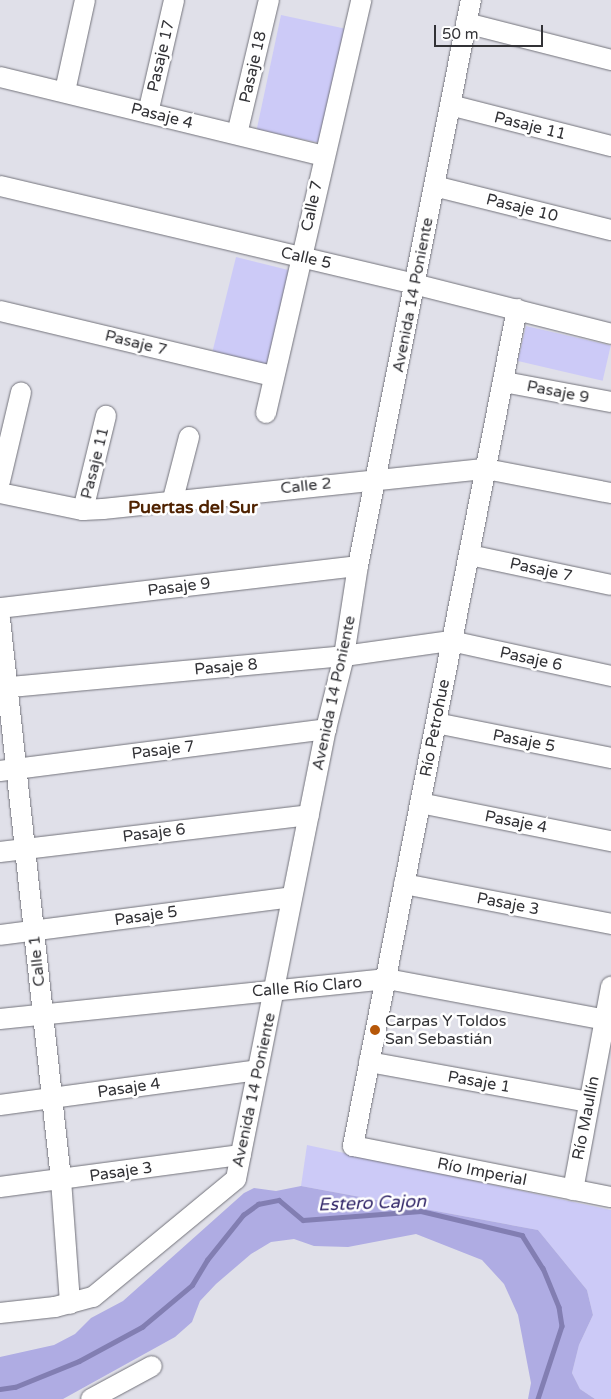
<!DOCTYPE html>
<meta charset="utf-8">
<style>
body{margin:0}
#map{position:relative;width:611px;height:1399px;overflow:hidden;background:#e0e0e9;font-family:"Varela Round",sans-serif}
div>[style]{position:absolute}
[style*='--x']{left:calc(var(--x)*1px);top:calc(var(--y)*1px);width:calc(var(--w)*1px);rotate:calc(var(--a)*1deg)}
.green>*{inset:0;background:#cccaf7;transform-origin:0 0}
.forest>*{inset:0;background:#aface3}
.stream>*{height:4.5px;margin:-2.25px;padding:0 2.25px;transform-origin:2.25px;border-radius:2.25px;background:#827eb2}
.roads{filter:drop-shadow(0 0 1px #73737b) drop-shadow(0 0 1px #73737b)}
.minor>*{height:20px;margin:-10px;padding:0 10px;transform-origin:10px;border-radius:10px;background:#fff}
.dots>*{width:14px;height:14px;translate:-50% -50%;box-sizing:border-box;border:2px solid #fff;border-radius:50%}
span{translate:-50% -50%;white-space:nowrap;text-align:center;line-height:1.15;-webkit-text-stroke:5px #fff;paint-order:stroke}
.street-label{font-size:16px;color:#323236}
.poi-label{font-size:16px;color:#323236}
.left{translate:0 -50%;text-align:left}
.neighbourhood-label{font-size:18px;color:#4f2201;font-weight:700}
.water-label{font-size:18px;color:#352a6b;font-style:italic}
.scale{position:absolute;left:434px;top:25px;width:109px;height:22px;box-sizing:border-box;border:2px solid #323236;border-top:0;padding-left:6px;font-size:15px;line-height:18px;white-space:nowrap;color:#323236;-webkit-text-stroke:4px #fff;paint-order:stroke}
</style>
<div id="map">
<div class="green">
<div style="left:281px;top:15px;width:66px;height:117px;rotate:12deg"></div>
<div style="left:236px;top:257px;width:56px;height:101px;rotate:14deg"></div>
<div style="left:526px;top:326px;width:87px;height:36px;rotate:13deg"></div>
<div style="clip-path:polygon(307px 1145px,611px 1210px,611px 1399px,595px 1399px,580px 1389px,572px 1373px,579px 1345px,593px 1315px,587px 1290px,538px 1230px,301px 1186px)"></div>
</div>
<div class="forest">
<div style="clip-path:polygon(301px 1186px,538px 1230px,587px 1290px,593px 1315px,579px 1345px,572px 1373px,580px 1389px,595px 1399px,528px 1399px,531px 1383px,518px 1315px,504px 1284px,482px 1260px,416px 1234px,348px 1247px,314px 1246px,294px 1239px,271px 1242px,251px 1254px,216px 1284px,200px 1301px,192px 1322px,175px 1337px,63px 1399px,0 1399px,0 1357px,54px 1345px,75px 1334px,91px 1318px,123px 1301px,244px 1193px,254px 1188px,276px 1191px)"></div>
</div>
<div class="stream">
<div style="--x:0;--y:1389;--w:15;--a:-8"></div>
<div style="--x:15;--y:1387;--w:69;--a:-22.1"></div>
<div style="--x:79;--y:1361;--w:72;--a:-28.4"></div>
<div style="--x:142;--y:1327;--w:65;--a:-40"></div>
<div style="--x:192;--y:1285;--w:29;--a:-59"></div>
<div style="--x:207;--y:1260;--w:58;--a:-51.3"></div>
<div style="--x:243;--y:1215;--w:19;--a:-36"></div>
<div style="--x:258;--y:1204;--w:21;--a:-11"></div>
<div style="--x:279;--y:1200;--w:31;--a:40"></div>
<div style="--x:303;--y:1220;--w:118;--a:-4.4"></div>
<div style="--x:421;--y:1211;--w:104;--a:13.4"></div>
<div style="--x:522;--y:1235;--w:39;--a:58"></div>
<div style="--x:543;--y:1268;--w:42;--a:67.7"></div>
<div style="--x:559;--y:1307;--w:19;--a:81"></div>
<div style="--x:562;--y:1326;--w:77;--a:108.2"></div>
</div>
<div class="roads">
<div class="minor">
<div style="--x:466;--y:23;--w:150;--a:14.3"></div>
<div style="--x:0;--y:77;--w:333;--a:13.7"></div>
<div style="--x:65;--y:91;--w:93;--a:-77.6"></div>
<div style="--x:450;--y:105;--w:166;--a:14.3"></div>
<div style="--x:148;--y:113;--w:116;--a:-77"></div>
<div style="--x:237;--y:134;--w:138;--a:-76.6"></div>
<div style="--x:0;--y:186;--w:425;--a:13.3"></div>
<div style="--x:414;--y:284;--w:203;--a:14.2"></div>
<div style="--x:434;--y:186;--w:182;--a:14"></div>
<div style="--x:517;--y:309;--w:853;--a:101.09"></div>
<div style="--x:353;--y:1146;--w:263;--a:11.2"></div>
<div style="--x:0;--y:311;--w:281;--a:13.4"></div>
<div style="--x:504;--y:382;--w:109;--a:10.6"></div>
<div style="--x:266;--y:413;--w:424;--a:-77"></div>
<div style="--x:0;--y:481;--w:91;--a:-76.7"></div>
<div style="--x:0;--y:493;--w:85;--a:11.6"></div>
<div style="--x:83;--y:510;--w:20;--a:-3"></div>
<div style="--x:103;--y:509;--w:385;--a:-6"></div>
<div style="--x:486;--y:469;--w:127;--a:10.9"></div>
<div style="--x:173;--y:499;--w:64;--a:-75.5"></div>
<div style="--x:83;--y:510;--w:97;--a:-76.3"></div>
<div style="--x:470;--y:555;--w:144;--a:12"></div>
<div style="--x:0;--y:608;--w:360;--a:-6.7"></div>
<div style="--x:0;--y:619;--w:564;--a:83.79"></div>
<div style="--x:61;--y:1180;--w:124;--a:85.8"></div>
<div style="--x:0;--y:688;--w:345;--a:-5.3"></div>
<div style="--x:344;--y:656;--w:108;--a:-8"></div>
<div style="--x:451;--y:641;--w:164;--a:12.3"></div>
<div style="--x:436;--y:723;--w:178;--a:11.3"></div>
<div style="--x:0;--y:771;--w:329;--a:-7.3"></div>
<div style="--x:420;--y:803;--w:195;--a:11.3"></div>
<div style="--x:0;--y:852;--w:311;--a:-6.8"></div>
<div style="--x:404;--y:884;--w:211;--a:10.9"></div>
<div style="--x:0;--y:935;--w:294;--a:-7.4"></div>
<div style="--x:0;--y:1019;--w:389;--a:-5.9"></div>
<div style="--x:387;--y:979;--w:228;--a:10.6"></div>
<div style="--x:369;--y:1062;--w:224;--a:10.3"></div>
<div style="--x:0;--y:1105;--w:260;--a:-7.7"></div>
<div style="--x:0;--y:1187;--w:243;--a:-7.6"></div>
<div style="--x:573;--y:1190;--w:207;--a:-79.4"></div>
<div style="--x:0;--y:1313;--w:55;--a:-6.2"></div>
<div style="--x:55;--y:1307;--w:39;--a:-15"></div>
<div style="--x:93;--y:1297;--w:185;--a:-39.5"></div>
<div style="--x:236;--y:1179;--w:459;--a:-78.7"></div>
<div style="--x:326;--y:729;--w:75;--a:-76.1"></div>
<div style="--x:344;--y:656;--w:91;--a:-81.2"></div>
<div style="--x:358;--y:566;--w:577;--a:-78.71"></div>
<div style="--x:91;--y:1399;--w:69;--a:-28.4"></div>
</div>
</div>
<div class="dots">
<div style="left:375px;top:1030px;background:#b65708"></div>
</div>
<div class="street-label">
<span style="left:161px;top:56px;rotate:-77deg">Pasaje 17</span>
<span style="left:253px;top:67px;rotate:-77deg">Pasaje 18</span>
<span style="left:162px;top:116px;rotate:14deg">Pasaje 4</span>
<span style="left:530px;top:126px;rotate:14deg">Pasaje 11</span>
<span style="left:312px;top:206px;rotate:-78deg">Calle 7</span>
<span style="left:522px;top:208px;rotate:14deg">Pasaje 10</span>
<span style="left:306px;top:258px;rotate:13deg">Calle 5</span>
<span style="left:413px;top:295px;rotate:-79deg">Avenida 14 Poniente</span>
<span style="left:136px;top:343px;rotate:14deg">Pasaje 7</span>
<span style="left:558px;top:392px;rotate:11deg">Pasaje 9</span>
<span style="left:95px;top:463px;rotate:-76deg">Pasaje 11</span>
<span style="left:306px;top:486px;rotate:-6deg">Calle 2</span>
<span style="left:541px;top:570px;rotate:12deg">Pasaje 7</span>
<span style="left:179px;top:587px;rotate:-7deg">Pasaje 9</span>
<span style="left:531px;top:659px;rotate:12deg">Pasaje 6</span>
<span style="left:226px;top:667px;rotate:-5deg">Pasaje 8</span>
<span style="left:334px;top:693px;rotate:-78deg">Avenida 14 Poniente</span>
<span style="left:435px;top:728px;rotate:-79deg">Río Petrohue</span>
<span style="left:524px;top:741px;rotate:11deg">Pasaje 5</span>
<span style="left:163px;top:750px;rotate:-7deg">Pasaje 7</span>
<span style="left:516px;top:822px;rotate:11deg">Pasaje 4</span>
<span style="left:154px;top:833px;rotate:-7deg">Pasaje 6</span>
<span style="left:508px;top:904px;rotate:11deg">Pasaje 3</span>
<span style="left:146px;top:916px;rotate:-8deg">Pasaje 5</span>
<span style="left:37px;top:961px;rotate:-96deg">Calle 1</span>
<span style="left:307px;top:987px;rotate:-5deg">Calle Río Claro</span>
<span style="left:479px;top:1082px;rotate:10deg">Pasaje 1</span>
<span style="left:129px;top:1088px;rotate:-8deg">Pasaje 4</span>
<span style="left:254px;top:1090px;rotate:-78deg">Avenida 14 Poniente</span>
<span style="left:586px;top:1118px;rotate:-79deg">Río Maullín</span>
<span style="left:121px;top:1172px;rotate:-8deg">Pasaje 3</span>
<span style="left:482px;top:1172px;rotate:11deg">Río Imperial</span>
</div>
<div class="poi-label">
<span class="left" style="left:385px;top:1030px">Carpas Y Toldos<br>San Sebastián</span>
</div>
<div class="neighbourhood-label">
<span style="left:193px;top:507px">Puertas del Sur</span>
</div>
<div class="water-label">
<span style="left:372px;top:1203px;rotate:-2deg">Estero Cajon</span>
</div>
<div class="scale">50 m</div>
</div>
